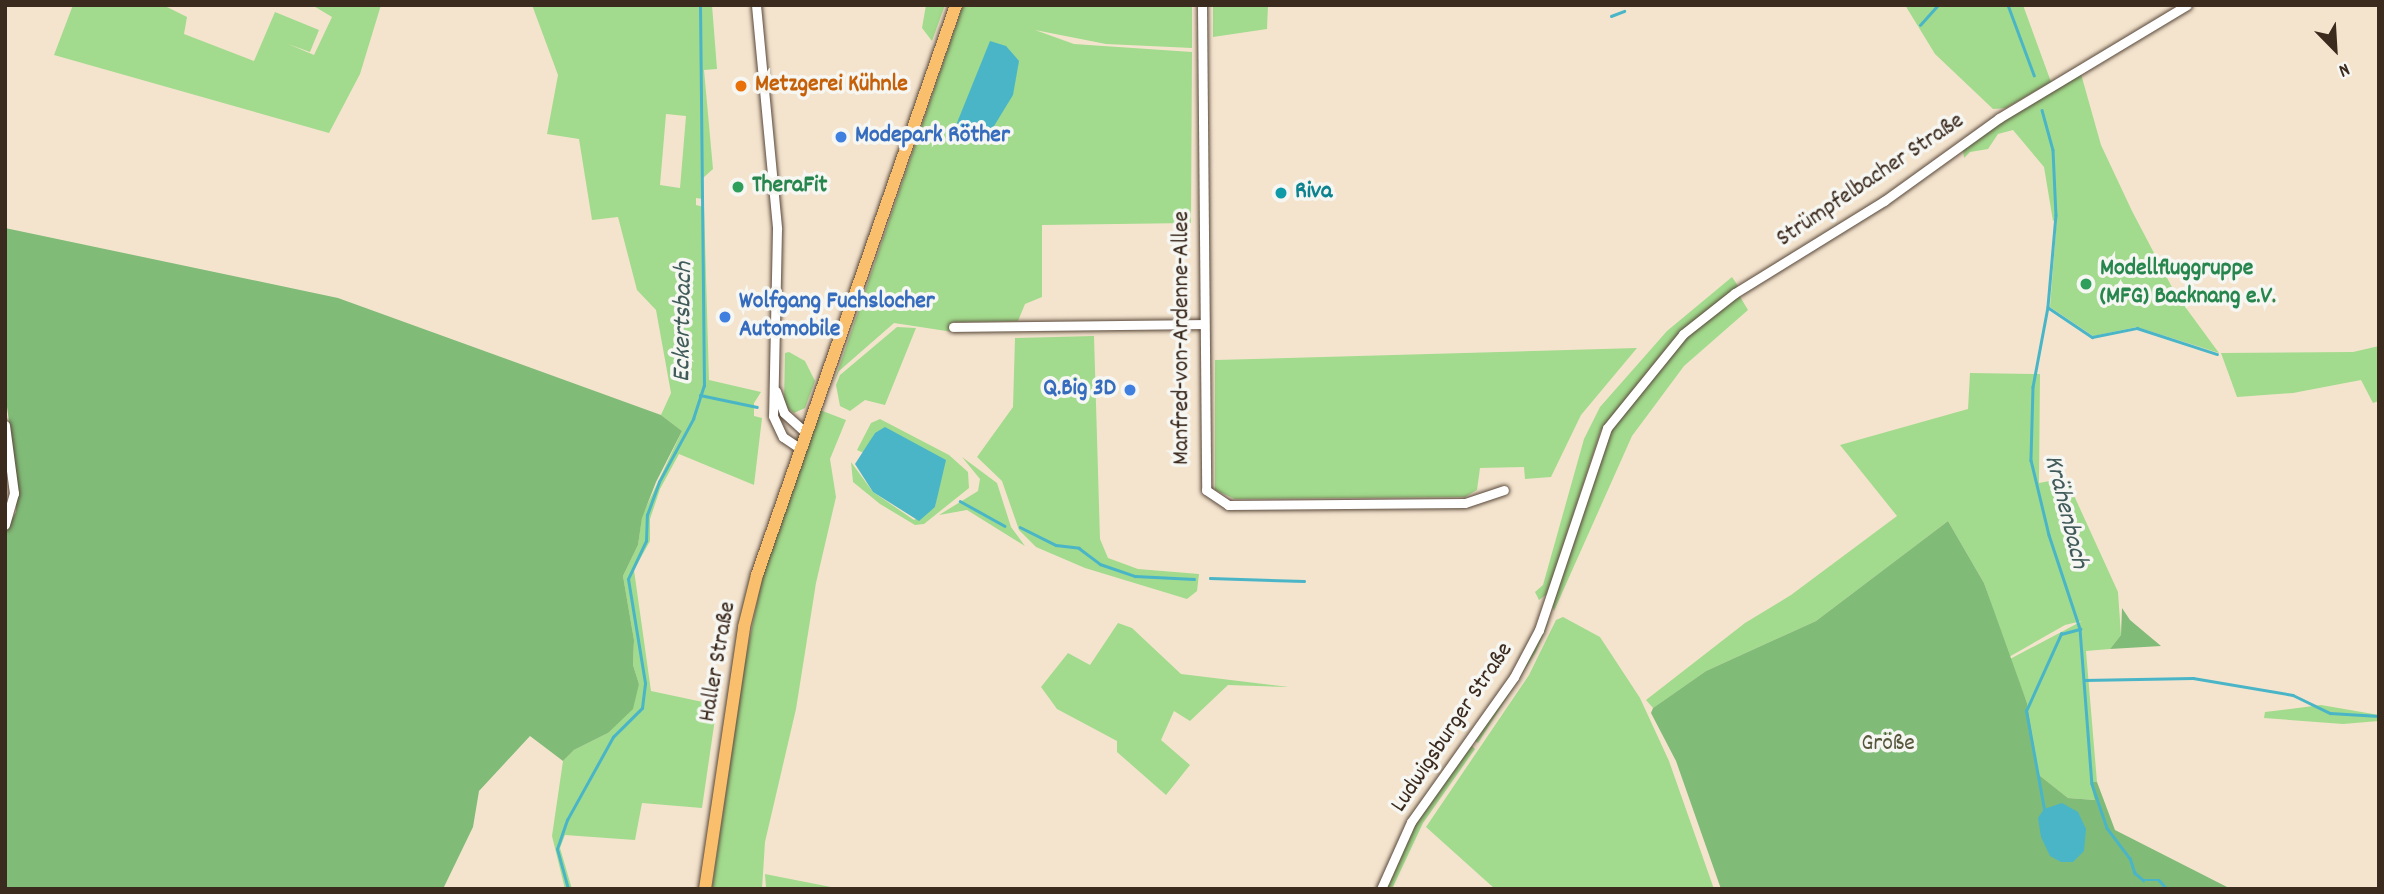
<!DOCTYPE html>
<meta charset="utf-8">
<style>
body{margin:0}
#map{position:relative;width:2384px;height:894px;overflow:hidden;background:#f4e4ce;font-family:Dekko,sans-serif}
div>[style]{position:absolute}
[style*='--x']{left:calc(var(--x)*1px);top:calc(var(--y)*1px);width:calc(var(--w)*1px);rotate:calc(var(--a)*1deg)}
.green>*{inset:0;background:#a2db8d}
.forest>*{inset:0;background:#81bb78}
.water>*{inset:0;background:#4ab5c7}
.stream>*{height:2.5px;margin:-1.25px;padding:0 1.25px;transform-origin:1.25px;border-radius:1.25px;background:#4ab5c7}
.roads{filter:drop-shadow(0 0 2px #574638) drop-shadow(0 0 2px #574638)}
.minor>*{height:9px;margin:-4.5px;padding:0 4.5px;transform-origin:4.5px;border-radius:4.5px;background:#fff}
.major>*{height:12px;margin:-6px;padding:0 6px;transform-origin:6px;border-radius:6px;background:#f9bf6c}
.dots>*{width:19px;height:19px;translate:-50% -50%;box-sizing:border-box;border:4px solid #f6f6f2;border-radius:50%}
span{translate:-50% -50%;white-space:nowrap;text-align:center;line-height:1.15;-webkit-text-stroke:7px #f6f6f2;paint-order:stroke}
.food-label{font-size:24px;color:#c56008;font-weight:700}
.left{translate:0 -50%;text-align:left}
.shop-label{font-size:24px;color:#366cbe;font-weight:700}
.right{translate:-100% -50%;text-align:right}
.street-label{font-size:24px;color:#3b2a1e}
.leisure-label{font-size:24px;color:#27864d;font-weight:700}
.culture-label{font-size:24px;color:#0d838f;font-weight:700}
.park-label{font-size:24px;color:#55563a}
.water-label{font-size:26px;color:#405b59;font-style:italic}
.frame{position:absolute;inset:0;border:7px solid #3b2a1e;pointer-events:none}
.north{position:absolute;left:2300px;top:14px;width:70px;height:70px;-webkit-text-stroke:5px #f6f6f2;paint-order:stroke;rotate:156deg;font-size:19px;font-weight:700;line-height:28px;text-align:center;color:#3b2a1e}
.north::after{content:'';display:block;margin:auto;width:24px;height:32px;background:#3b2a1e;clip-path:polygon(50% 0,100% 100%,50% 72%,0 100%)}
</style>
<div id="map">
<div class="green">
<div style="clip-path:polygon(73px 5px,163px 5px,187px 17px,184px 34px,254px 61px,275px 12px,319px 30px,310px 52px,288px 44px,314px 55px,332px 17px,312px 5px,381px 5px,360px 74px,329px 133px,54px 55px)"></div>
<div style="clip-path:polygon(evenodd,532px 5px,712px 5px,717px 69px,704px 70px,713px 169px,703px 178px,703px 199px,696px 198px,696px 205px,704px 207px,709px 380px,761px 392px,754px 403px,754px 416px,762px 418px,754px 485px,679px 454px,660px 489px,650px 519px,650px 541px,634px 570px,651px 691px,717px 705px,702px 808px,642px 803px,635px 840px,565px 835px,560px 848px,572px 889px,565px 889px,552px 836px,563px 761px,574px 750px,608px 733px,639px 684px,633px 665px,634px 640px,623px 576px,638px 545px,642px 516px,682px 431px,661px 415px,671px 393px,656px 310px,637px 290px,618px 217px,592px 220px,579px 139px,547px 134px,558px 75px,532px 5px,666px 114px,686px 116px,680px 188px,660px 185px,666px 114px)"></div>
<div style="clip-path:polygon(926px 5px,945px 5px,932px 41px,922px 28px)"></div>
<div style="clip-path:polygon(963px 5px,1192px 5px,1192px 48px,1106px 44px,1035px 30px,1074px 44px,1192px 52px,1191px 223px,1042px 225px,1042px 297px,1025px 304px,1018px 321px,953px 322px,953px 332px,894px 323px,839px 371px,834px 382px)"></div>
<div style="clip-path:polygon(1213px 5px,1268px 5px,1267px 29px,1213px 37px)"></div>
<div style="clip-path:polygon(1905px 5px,2023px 5px,2051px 82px,2006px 108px,1993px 109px,1935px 54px)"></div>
<div style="clip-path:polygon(2081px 74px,2101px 145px,2132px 211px,2175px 293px,2219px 353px,2137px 327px,2093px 336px,2050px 307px,2057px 217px,2053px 221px,2044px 167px,2013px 130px,1998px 134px,1988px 149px,1970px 152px,1964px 158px,1963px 149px,2003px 120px)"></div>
<div style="clip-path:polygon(1732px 277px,1738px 286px,1672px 341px,1601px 430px,1547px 594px,1539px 600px,1535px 592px,1543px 585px,1584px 439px,1600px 407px,1667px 331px)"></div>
<div style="clip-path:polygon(1739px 295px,1748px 310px,1684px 366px,1632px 436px,1554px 611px,1552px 605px,1612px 428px,1681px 342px)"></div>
<div style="clip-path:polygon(897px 327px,916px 328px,885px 405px,865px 400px,850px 411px,840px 406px,836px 385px,840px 375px)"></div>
<div style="clip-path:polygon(1094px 336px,1100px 539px,1108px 558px,1138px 569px,1199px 574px,1197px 591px,1187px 599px,1085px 568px,1036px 547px,1019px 530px,1002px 481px,977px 457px,1013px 407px,1015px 338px)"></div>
<div style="clip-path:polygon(2379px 346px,2379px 401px,2373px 403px,2361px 380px,2293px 393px,2237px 397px,2221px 353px,2353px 352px)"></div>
<div style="clip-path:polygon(1637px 348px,1581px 415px,1551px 477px,1525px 479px,1524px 467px,1480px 468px,1477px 490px,1465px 497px,1235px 499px,1215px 490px,1215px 360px)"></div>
<div style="clip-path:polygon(789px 352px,805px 361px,815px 381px,805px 408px,794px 413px,784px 405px,785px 353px)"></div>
<div style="clip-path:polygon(1970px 373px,2040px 374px,2039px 483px,2066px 478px,2118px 592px,2121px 635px,2110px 649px,2086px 651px,2097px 782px,2090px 783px,2096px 800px,2068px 798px,2039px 775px,2027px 703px,2010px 659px,2082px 621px,2065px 625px,2009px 657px,1984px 583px,1948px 521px,1816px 621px,1706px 671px,1653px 708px,1646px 700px,1745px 623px,1791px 595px,1897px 516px,1840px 445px,1968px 409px)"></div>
<div style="clip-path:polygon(820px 410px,846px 420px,830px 459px,836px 497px,816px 583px,796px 709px,765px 842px,762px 889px,712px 889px,745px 662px,762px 578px)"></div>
<div style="clip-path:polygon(880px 419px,949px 455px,968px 472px,969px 488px,924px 524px,915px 525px,880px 504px,853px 482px,851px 462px,873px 492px,914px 520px,935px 507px,937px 496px,875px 433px,864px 453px,857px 450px,871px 423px)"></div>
<div style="clip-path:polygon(962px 457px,997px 483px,1011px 527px,1025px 546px,967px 510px,939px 515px,978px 491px,980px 479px)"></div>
<div style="clip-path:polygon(1563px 617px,1600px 637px,1640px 698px,1669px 761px,1714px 889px,1495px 889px,1426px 827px,1529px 675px,1556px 620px)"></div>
<div style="clip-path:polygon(1549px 621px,1536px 652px,1478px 743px,1474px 740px)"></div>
<div style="clip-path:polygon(1118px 623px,1132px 628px,1181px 674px,1289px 687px,1228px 685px,1190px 721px,1174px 711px,1161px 740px,1190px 765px,1166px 795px,1117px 752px,1117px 741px,1057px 709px,1041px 687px,1068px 653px,1090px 665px)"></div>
<div style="clip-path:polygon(2321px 705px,2379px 715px,2379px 721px,2343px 724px,2264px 718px,2265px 712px)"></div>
<div style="clip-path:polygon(1470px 744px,1475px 749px,1423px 823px,1392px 889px,1383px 889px,1415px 822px)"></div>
<div style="clip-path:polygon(765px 874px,841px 889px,766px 889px)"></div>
</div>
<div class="forest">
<div style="clip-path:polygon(5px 228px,338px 298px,661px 415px,682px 431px,656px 482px,642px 518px,638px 545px,623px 576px,634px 640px,633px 665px,639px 684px,633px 709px,608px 733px,574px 750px,563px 761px,530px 736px,479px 791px,473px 827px,443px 889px,5px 889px,5px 532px,16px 512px,17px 481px,5px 392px)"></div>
<div style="clip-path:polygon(1948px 521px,1984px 583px,2027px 703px,2039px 775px,2068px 798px,2095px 800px,2090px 782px,2097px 782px,2115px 830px,2231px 889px,1721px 889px,1676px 761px,1651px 713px,1653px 708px,1706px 671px,1816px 621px)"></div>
<div style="clip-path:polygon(2122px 608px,2130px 620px,2161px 646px,2110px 649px,2121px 635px)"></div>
</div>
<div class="water">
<div style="clip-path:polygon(990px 41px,1006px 46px,1019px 61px,1013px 95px,991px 131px,976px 141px,953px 144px,950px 140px)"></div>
<div style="clip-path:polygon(885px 427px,946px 460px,935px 507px,919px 521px,873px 492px,855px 464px,875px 433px)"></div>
<div style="clip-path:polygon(2062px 803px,2078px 812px,2086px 829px,2084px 851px,2073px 862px,2061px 862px,2050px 856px,2041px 837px,2038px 818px,2044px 809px)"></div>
</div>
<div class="stream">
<div style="--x:2008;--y:5;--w:75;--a:69.6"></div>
<div style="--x:1611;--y:16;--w:14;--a:-21"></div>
<div style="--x:1920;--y:25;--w:27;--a:-48"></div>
<div style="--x:2042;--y:110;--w:41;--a:74.6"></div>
<div style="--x:2053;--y:150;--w:65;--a:87.4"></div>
<div style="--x:2056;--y:215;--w:92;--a:95"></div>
<div style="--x:2048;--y:307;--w:81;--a:100.6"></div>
<div style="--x:2033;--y:387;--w:73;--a:91.6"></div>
<div style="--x:2031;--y:460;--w:77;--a:76.5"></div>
<div style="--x:2049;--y:535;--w:99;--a:71.7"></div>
<div style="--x:2080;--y:629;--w:155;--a:85.6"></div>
<div style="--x:2092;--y:784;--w:46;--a:71.2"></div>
<div style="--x:2107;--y:828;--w:38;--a:53"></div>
<div style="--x:2130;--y:858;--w:16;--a:72"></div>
<div style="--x:2135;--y:873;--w:11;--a:41"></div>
<div style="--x:2143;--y:880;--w:16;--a:0"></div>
<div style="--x:2159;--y:880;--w:12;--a:48"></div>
<div style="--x:2049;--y:308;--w:52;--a:34"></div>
<div style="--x:2092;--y:337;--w:46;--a:-11.3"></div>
<div style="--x:2137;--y:328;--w:84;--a:18"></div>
<div style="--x:700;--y:395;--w:58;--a:11.9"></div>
<div style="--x:960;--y:501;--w:51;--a:29.1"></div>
<div style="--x:1020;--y:527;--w:40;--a:26.6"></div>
<div style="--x:1056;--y:545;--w:23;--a:7"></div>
<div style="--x:1079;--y:548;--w:26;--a:37"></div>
<div style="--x:1100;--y:564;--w:37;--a:19"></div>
<div style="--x:1135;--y:576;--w:59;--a:2.9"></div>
<div style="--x:1210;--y:578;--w:94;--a:1.8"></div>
<div style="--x:2084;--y:680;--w:109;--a:-1.1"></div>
<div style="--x:2193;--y:678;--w:101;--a:9.6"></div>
<div style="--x:2293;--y:695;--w:41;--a:25.9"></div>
<div style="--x:2330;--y:713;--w:49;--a:3.5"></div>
<div style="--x:2044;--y:809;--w:100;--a:-100.4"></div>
<div style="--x:2026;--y:711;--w:85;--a:-65.6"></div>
<div style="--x:2061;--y:634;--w:20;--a:-15"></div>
<div style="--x:568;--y:889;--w:41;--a:-105.4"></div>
<div style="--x:557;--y:849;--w:31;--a:-71"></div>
<div style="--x:567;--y:820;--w:95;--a:-61"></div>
<div style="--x:613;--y:737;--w:41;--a:-45"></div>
<div style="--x:642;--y:708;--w:25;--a:-83"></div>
<div style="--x:645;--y:683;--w:105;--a:-99.3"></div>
<div style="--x:628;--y:579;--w:42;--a:-64.7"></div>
<div style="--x:646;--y:541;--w:26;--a:-88"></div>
<div style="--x:647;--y:515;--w:35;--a:-70"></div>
<div style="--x:659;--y:482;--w:72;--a:-61.6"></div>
<div style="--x:693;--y:419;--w:35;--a:-72"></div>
<div style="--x:704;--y:386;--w:380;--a:-90.6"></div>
</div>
<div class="roads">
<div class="minor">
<div style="--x:756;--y:5;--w:225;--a:84.6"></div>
<div style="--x:777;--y:229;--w:187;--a:91.2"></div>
<div style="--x:773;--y:416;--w:23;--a:65"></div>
<div style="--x:783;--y:437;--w:18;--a:34"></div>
<div style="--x:1202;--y:5;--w:485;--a:89.5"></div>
<div style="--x:1206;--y:490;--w:27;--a:34"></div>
<div style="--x:1228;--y:505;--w:237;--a:-0.5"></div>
<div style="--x:1465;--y:503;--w:41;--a:-18.4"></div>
<div style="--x:953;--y:327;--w:249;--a:-0.7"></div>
<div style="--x:776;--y:391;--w:23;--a:70"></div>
<div style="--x:784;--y:413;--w:27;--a:42"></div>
<div style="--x:5;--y:425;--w:69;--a:82.5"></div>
<div style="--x:14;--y:493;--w:33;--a:106"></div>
<div style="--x:1381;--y:889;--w:73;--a:-65.9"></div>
<div style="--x:1411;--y:822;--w:178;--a:-54.6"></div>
<div style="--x:1514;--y:677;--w:53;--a:-62"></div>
<div style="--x:1539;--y:630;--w:213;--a:-71.4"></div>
<div style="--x:1607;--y:428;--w:121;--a:-51"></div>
<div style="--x:1683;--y:334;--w:66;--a:-38.3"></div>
<div style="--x:1735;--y:293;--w:175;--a:-31.7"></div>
<div style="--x:1884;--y:201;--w:142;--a:-35.8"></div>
<div style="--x:1999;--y:118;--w:219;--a:-31"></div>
</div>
<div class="major">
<div style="--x:705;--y:889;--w:265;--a:-81.5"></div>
<div style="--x:744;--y:627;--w:54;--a:-76"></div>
<div style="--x:757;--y:575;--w:604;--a:-70.75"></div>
</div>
</div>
<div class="dots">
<div style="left:741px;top:86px;background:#e8710a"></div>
<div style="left:841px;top:137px;background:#3f7fe0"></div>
<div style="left:738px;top:187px;background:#2e9e5b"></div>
<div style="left:1281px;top:193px;background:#0f9aa8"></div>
<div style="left:2086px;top:284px;background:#2e9e5b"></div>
<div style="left:725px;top:317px;background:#3f7fe0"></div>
<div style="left:1130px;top:390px;background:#3f7fe0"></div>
</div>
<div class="food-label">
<span class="left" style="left:755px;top:86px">Metzgerei Kühnle</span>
</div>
<div class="shop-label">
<span class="left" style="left:855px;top:137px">Modepark Röther</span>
<span class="left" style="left:739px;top:317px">Wolfgang Fuchslocher<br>Automobile</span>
<span class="right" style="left:1116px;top:390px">Q.Big 3D</span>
</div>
<div class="street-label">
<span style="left:1871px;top:181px;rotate:-34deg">Strümpfelbacher Straße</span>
<span style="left:1183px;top:338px;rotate:-90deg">Manfred-von-Ardenne-Allee</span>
<span style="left:719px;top:662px;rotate:-80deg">Haller Straße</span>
<span style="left:1453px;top:728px;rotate:-56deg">Ludwigsburger Straße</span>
</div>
<div class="leisure-label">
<span class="left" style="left:752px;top:187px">TheraFit</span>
<span class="left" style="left:2100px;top:284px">Modellfluggruppe<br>(MFG) Backnang e.V.</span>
</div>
<div class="culture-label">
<span class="left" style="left:1295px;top:193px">Riva</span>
</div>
<div class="park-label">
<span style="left:1888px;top:745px">Größe</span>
</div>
<div class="water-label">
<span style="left:684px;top:322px;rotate:-89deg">Eckertsbach</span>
<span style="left:2065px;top:512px;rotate:76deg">Krähenbach</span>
</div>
<div class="frame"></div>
<div class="north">N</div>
</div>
